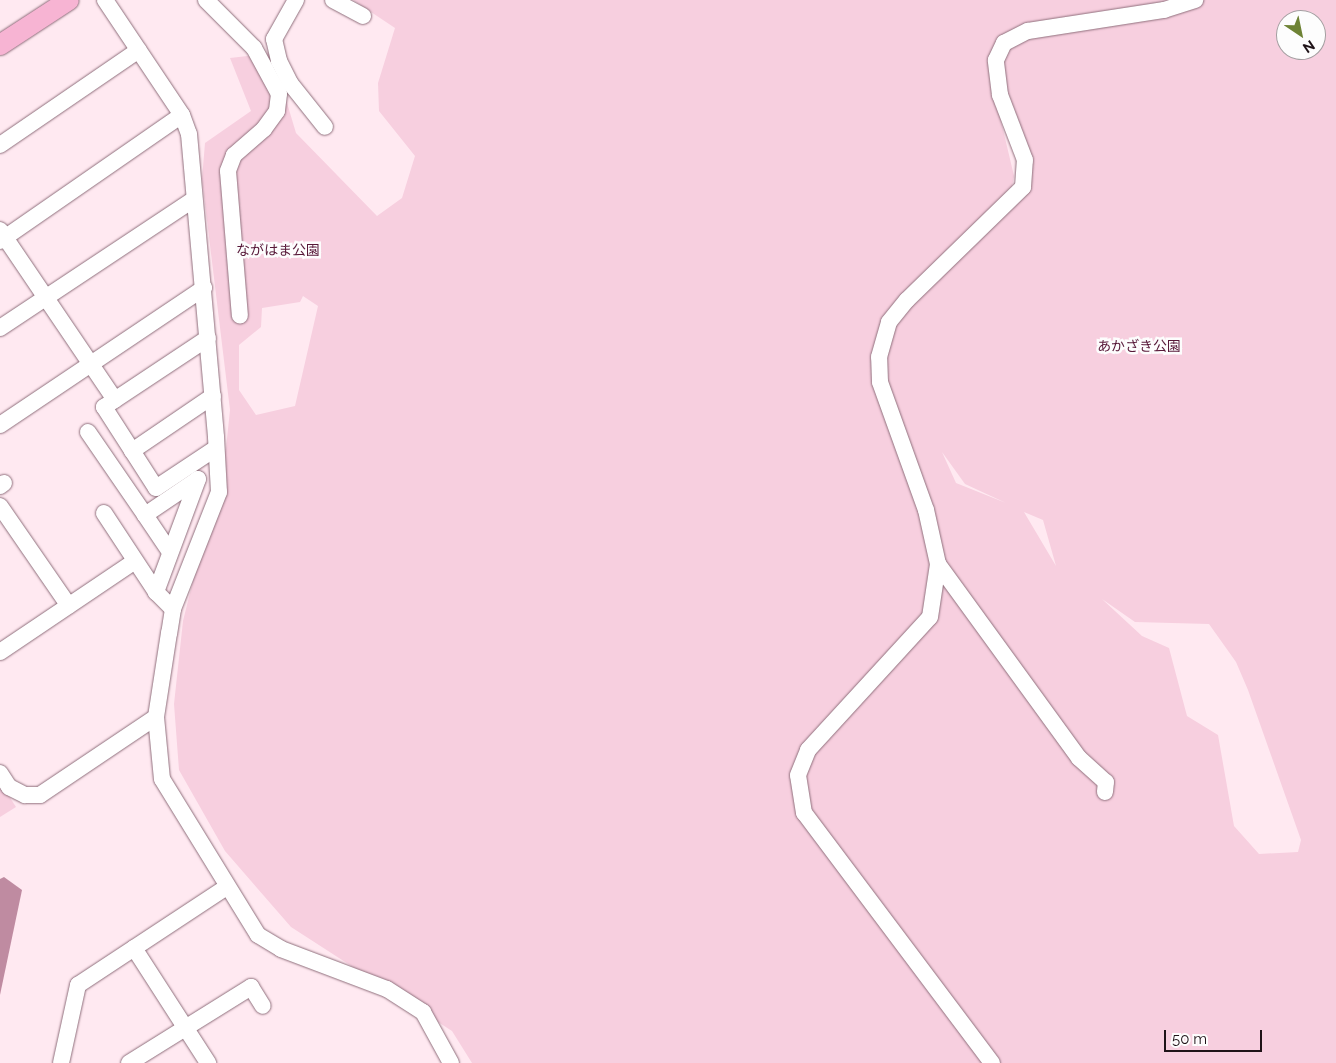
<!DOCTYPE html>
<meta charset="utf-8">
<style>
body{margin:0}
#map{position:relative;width:1336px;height:1063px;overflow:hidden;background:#ffe9f1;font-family:Raleway,"Noto Sans JP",sans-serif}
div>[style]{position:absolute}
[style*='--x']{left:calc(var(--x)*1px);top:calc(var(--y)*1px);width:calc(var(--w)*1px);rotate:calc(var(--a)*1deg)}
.green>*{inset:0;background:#f7cfdf}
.water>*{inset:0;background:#bf8ba1}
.roads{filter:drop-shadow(0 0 1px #8f6f7c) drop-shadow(0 0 1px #8f6f7c)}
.minor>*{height:16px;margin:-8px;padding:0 8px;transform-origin:8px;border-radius:8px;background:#fff}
.major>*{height:20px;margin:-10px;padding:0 10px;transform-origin:10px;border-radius:10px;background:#f7b4d3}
span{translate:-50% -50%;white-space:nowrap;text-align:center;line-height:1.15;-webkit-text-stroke:5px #fdfdfd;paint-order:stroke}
.park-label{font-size:14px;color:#571838}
.north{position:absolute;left:1276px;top:10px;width:50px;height:50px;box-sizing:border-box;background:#fdfdfd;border:1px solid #a49fa1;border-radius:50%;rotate:146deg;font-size:14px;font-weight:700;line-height:20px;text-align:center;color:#1f1318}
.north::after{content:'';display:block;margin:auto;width:18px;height:22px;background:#6e8335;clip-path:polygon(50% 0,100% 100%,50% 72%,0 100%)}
.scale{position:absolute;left:1164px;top:1030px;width:98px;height:22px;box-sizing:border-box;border:2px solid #1f1318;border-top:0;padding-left:6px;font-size:15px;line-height:18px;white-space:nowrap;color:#1f1318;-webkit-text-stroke:4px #fdfdfd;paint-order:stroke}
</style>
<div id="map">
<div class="green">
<div style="clip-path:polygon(evenodd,353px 0,1336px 0,1336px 1063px,472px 1063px,452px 1031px,291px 927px,225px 851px,179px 770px,174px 704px,183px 621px,226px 448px,230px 410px,202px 179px,205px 143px,251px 111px,230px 58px,272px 53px,296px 133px,377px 216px,402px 198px,415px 156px,379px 111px,378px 83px,395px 28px,353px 0,1286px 20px,1316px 20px,1316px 50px,1286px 50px,1286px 20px,353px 0,1007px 113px,1025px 174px,1012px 187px,1014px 176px,1001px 121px,1007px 113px,353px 0,303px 296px,318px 306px,295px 406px,256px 415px,239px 390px,239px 345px,261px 327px,262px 308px,300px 302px,303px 296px,353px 0,942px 452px,965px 484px,1006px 503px,956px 483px,942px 452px,353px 0,1024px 512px,1043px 520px,1056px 566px,1024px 512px,353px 0,1102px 599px,1135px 622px,1209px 624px,1236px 662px,1248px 690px,1301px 840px,1298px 852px,1259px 854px,1234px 826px,1218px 735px,1187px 716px,1169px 648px,1142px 636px,1102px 599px)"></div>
<div style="clip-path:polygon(0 782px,16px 807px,0 817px)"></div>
</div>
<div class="water">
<div style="clip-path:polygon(4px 877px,22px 890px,0 995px,0 879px)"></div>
</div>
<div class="roads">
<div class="minor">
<div style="--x:105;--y:0;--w:138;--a:56.2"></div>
<div style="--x:182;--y:115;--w:20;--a:70"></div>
<div style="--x:189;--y:134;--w:304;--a:84.9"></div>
<div style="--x:216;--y:437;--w:55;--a:86.9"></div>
<div style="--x:219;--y:492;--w:126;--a:111.5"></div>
<div style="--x:173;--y:609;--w:24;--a:99"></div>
<div style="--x:169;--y:633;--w:85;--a:98.8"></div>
<div style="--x:156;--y:717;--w:62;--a:84.5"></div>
<div style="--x:162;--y:779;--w:183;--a:58.4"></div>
<div style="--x:258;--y:935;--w:27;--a:31"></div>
<div style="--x:281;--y:949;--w:113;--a:20.7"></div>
<div style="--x:387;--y:989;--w:43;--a:32.6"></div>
<div style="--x:423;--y:1012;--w:58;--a:61.2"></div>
<div style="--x:206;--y:0;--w:68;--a:45"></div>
<div style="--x:254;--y:48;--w:52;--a:61.5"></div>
<div style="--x:279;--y:94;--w:17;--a:97"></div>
<div style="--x:277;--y:111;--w:22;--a:126"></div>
<div style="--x:264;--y:129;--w:40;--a:139"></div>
<div style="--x:234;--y:155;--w:17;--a:111"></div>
<div style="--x:228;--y:171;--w:145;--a:85.3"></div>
<div style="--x:296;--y:0;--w:45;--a:119.4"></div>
<div style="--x:274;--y:39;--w:23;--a:77"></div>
<div style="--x:279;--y:61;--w:25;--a:63"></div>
<div style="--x:290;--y:83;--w:56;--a:51.5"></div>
<div style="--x:333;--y:0;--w:34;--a:28"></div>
<div style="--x:0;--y:145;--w:168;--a:-34.4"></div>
<div style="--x:0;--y:230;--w:205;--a:55.9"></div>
<div style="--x:0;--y:241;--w:221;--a:-34.7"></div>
<div style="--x:0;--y:328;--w:233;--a:-33.6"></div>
<div style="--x:208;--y:338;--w:125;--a:146.4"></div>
<div style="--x:104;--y:407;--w:96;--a:57.3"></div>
<div style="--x:156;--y:488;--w:72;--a:-33.7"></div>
<div style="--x:0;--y:425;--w:246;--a:-33.9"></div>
<div style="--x:88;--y:432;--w:101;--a:55.5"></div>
<div style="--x:145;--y:515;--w:64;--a:-34.2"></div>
<div style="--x:198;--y:479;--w:121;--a:110.4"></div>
<div style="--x:132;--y:451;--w:98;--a:-34.2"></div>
<div style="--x:0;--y:486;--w:5;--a:-37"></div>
<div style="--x:0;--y:506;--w:121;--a:55.4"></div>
<div style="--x:104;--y:513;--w:95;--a:56.6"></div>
<div style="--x:156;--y:592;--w:24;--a:45"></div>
<div style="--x:145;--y:515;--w:45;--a:56"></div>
<div style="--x:938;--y:564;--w:240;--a:54"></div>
<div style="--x:1079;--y:758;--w:36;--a:42"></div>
<div style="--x:1106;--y:782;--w:10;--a:96"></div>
<div style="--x:0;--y:652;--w:156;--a:-34"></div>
<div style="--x:0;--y:773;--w:17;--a:57"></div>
<div style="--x:9;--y:787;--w:18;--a:27"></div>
<div style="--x:25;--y:795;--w:15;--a:0"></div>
<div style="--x:40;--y:795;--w:140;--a:-33.9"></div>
<div style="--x:134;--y:948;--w:137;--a:57.2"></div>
<div style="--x:61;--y:1063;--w:80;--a:-77.7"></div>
<div style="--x:78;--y:985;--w:176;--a:-33.4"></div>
<div style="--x:129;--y:1063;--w:144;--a:-31.9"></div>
<div style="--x:251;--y:987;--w:22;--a:58"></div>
<div style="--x:992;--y:1063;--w:313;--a:-126.9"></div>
<div style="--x:804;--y:813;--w:38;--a:-99"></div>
<div style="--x:798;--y:775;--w:27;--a:-68"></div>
<div style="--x:808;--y:750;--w:180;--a:-47.5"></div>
<div style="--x:930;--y:617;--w:54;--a:-81.4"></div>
<div style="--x:938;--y:564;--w:55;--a:-102.5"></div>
<div style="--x:926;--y:510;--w:136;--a:-109.8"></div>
<div style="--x:880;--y:382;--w:25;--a:-92"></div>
<div style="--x:879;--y:357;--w:36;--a:-74"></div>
<div style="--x:889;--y:322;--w:28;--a:-51"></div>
<div style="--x:907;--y:300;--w:162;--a:-44.2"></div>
<div style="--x:1023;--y:187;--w:27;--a:-86"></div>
<div style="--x:1025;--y:160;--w:70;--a:-111"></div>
<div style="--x:1000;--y:95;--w:35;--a:-97"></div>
<div style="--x:996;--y:60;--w:19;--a:-65"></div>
<div style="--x:1004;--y:43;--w:27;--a:-27"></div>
<div style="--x:1028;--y:31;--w:138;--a:-8.8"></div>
<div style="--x:1164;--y:10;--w:33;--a:-18"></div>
</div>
<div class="major">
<div style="--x:0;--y:45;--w:82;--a:-33.1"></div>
</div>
</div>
<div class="park-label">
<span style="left:278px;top:250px">ながはま公園</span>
<span style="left:1139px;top:346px">あかざき公園</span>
</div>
<div class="north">N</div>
<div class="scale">50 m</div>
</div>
